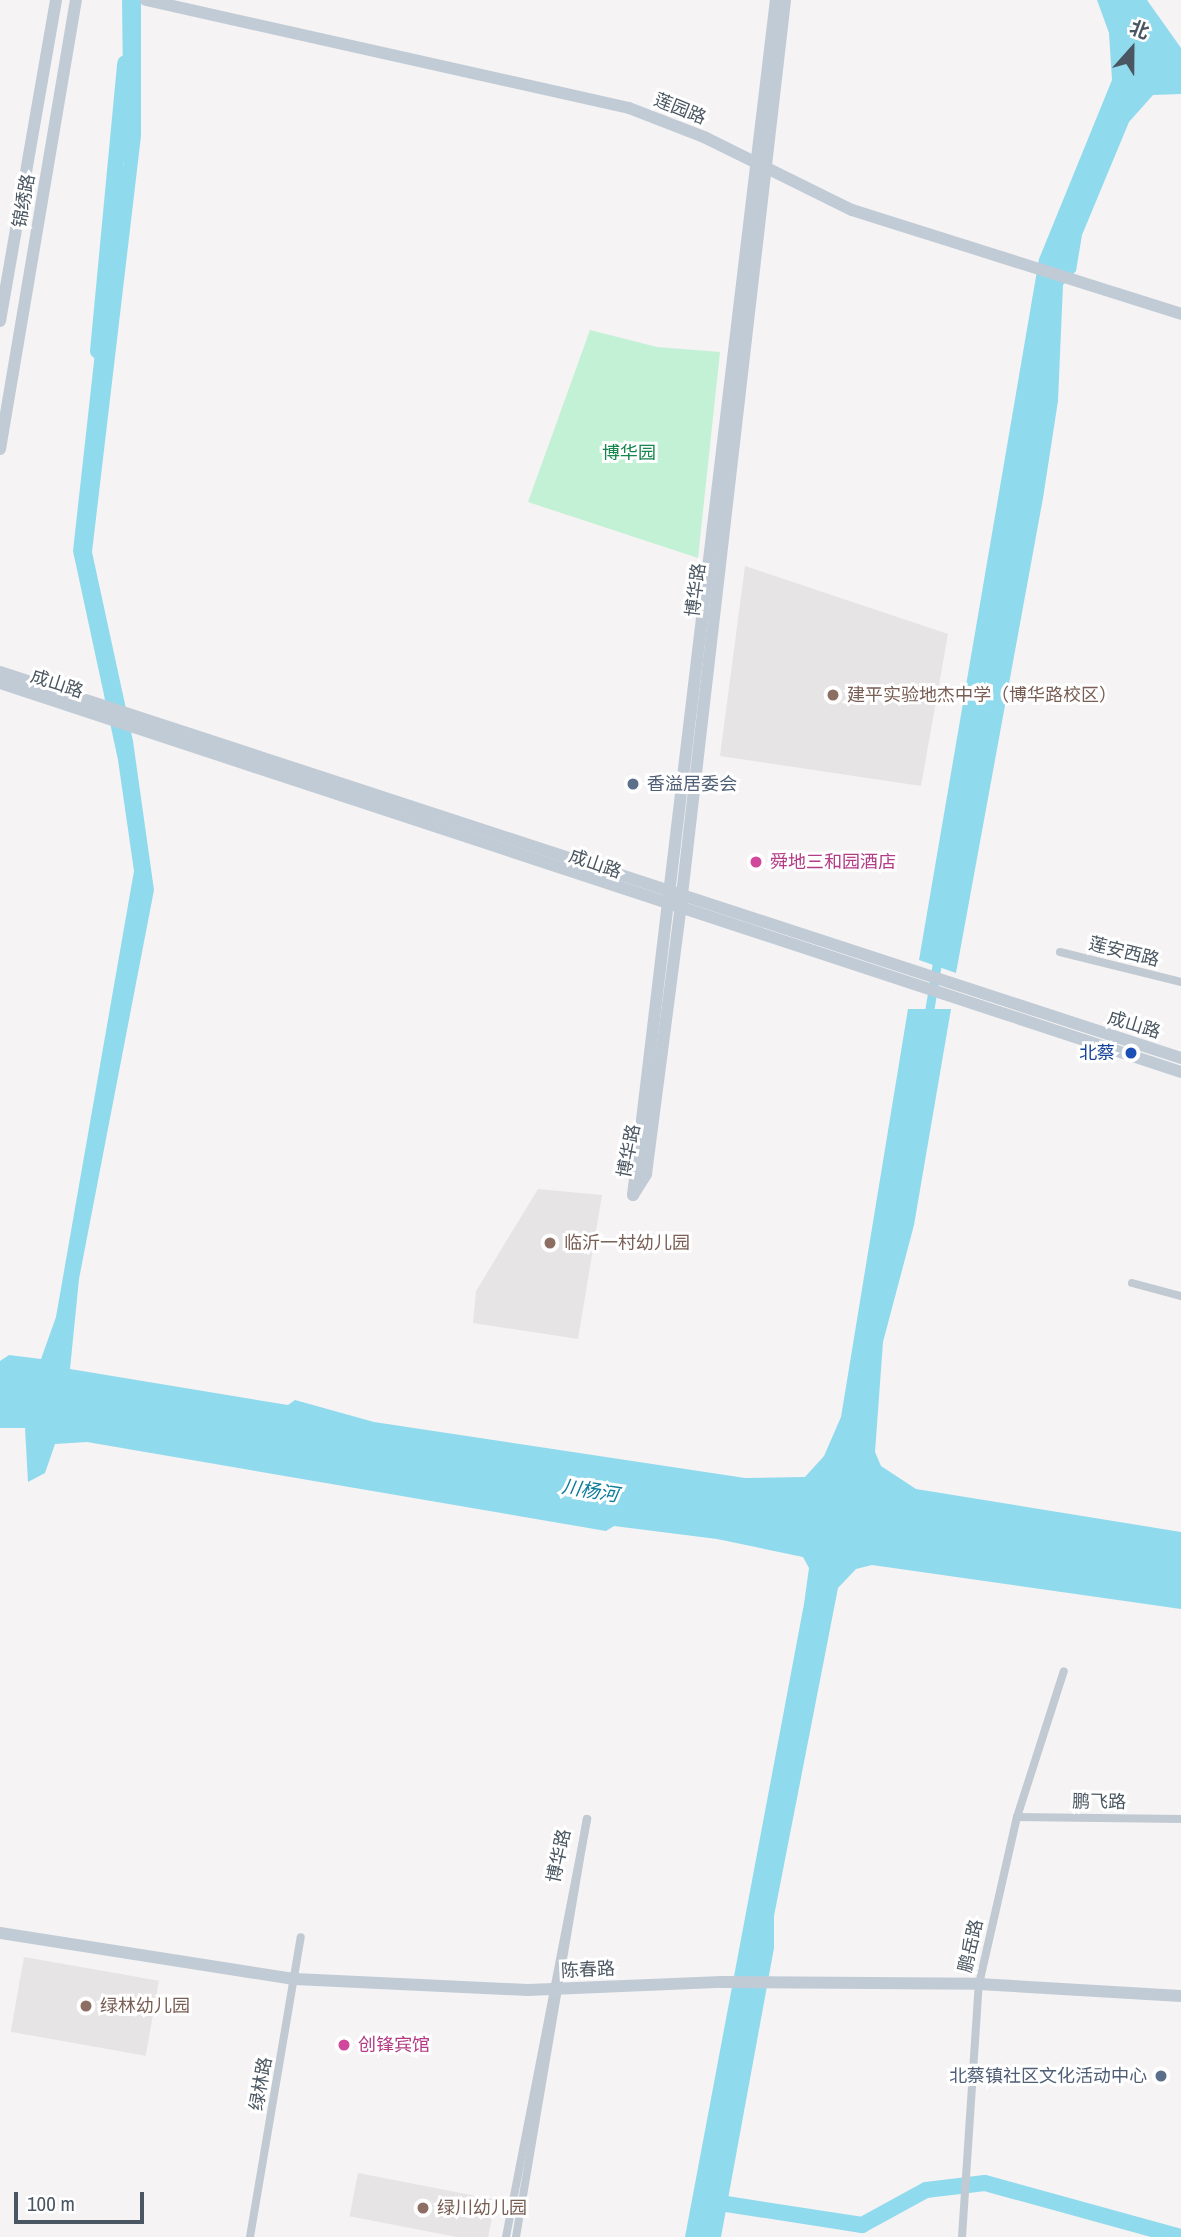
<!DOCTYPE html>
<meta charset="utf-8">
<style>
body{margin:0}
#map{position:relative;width:1181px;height:2237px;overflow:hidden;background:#f5f3f3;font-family:"Archivo Narrow","Noto Sans SC",sans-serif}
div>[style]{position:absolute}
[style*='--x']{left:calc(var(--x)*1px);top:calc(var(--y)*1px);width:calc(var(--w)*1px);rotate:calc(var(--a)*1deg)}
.education>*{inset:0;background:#e6e4e5;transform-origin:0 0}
.green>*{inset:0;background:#c3f1d5}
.water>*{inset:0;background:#90daee}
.canal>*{height:9px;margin:-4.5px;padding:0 4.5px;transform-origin:4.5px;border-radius:4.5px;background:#90daee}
.river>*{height:16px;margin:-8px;padding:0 8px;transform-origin:8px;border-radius:8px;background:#90daee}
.street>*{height:8px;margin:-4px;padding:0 4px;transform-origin:4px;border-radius:4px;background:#c1cad2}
.secondary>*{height:12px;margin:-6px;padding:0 6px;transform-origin:6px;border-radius:6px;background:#c1cbd6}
.dots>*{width:19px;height:19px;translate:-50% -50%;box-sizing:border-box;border:4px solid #fff;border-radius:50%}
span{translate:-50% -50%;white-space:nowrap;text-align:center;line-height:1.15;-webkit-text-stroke:6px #fff;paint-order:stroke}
.street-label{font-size:18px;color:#4a5661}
.park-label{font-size:18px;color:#17864f}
.education-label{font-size:18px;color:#785e54}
.left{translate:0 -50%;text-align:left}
.service-label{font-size:18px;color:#4e5e75}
.right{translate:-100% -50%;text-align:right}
.hotel-label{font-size:18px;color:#b23c85}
.transit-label{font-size:18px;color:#164399}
.water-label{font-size:19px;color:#0c7c9b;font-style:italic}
.north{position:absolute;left:1097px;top:14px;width:70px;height:70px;-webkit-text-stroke:5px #fff;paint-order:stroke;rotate:21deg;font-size:19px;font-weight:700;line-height:28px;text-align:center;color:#4a5661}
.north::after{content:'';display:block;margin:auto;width:24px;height:32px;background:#4a5661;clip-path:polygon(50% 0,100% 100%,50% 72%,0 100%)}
.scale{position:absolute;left:14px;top:2192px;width:130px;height:32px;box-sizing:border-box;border:4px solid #4a5661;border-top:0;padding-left:9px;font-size:21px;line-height:24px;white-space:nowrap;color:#4a5661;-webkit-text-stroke:5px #fff;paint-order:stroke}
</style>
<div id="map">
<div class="education">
<div style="clip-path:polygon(745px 566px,948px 634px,921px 786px,720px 756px)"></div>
<div style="clip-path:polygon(538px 1189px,602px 1195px,578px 1339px,473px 1323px,476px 1291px)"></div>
<div style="left:24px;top:1957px;width:137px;height:76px;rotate:10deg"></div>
<div style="left:358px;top:2173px;width:140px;height:44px;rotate:11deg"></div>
</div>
<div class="green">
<div style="clip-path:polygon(590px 330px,657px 347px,720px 352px,698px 558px,528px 502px)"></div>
</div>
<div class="water">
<div style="clip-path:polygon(122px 0,141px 0,141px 136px,92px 552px,133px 741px,154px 890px,79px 1279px,70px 1369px,288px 1405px,295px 1400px,374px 1422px,745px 1478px,805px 1477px,824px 1456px,841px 1417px,908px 1009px,951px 1009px,914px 1225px,883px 1342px,875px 1452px,881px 1466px,916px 1489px,1181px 1532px,1181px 1609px,872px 1565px,856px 1569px,838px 1588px,774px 1916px,774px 1948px,721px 2237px,685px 2237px,804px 1604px,809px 1568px,803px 1557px,717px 1539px,614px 1526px,606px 1531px,87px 1442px,55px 1444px,45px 1473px,28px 1482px,25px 1428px,0 1428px,0 1361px,9px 1355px,41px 1359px,56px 1317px,134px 871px,118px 760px,73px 551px,113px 190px,124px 164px)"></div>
<div style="clip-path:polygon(1097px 0,1147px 0,1181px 48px,1181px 94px,1153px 95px,1129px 122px,1082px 235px,1076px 271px,1063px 285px,1058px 401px,1043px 498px,956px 973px,919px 960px,1039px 259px,1112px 80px,1109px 33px)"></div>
</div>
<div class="canal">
<div style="--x:928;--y:1018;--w:63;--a:-80.8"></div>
</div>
<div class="river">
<div style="--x:98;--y:351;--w:289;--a:-84.6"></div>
<div style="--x:707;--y:2201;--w:157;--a:8.8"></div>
<div style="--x:862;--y:2225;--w:73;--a:-28.7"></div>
<div style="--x:926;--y:2190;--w:59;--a:-6.8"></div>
<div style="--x:985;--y:2183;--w:203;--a:15.4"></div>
</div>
<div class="street">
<div style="--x:1060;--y:952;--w:125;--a:13.9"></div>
<div style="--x:1132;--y:1283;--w:51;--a:14.9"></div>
<div style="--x:1017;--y:1817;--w:164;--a:0.7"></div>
<div style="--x:250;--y:2237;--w:304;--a:-80.4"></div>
<div style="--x:506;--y:2237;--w:426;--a:-79"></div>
<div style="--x:516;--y:2237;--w:424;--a:-80.4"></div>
<div style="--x:962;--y:2237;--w:254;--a:-86.2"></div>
<div style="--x:979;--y:1984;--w:171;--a:-77.2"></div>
<div style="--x:1017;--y:1817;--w:153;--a:-72.2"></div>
</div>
<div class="secondary">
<div style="--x:146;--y:0;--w:495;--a:12.6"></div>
<div style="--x:629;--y:108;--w:80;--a:21.1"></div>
<div style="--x:704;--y:137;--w:165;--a:26.3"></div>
<div style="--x:852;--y:210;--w:345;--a:17.5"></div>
<div style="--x:0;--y:321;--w:326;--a:-80.1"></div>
<div style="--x:0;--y:449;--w:455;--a:-80.4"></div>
<div style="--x:0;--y:672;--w:1242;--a:18.1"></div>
<div style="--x:0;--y:683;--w:1243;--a:18.23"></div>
<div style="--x:633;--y:1195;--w:25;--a:-58"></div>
<div style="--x:646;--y:1174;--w:264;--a:-82.6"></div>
<div style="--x:680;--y:912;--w:918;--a:-83.43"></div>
<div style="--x:633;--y:1195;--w:1204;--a:-83.18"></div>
<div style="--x:0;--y:1933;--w:299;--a:8.9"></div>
<div style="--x:295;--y:1979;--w:233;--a:2.7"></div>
<div style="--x:528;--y:1990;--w:194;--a:-2.4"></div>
<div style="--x:722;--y:1982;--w:257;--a:0.4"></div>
<div style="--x:979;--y:1984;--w:202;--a:3.4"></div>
</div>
<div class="dots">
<div style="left:833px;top:695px;background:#8d6e63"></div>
<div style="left:633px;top:784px;background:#5c6f8a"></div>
<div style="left:756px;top:862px;background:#d1479c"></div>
<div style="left:1131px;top:1053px;background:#1a4fb4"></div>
<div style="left:550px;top:1243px;background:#8d6e63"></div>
<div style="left:86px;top:2006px;background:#8d6e63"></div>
<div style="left:344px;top:2045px;background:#d1479c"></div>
<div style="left:1161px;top:2076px;background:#5c6f8a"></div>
<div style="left:423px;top:2208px;background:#8d6e63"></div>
</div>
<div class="street-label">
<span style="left:680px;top:109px;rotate:22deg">莲园路</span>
<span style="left:24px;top:201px;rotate:-80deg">锦绣路</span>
<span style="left:696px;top:590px;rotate:-83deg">博华路</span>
<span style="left:57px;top:684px;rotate:18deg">成山路</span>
<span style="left:595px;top:864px;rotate:19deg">成山路</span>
<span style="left:1124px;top:952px;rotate:14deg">莲安西路</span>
<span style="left:1134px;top:1025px;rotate:17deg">成山路</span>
<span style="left:629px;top:1151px;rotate:-79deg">博华路</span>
<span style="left:1099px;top:1802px;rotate:1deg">鹏飞路</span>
<span style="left:559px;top:1856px;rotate:-78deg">博华路</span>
<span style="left:971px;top:1946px;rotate:-77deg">鹏岳路</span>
<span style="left:588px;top:1970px;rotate:-3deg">陈春路</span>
<span style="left:261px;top:2084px;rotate:-80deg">绿林路</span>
</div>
<div class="park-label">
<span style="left:629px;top:453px">博华园</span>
</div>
<div class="education-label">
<span class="left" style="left:847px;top:695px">建平实验地杰中学（博华路校区）</span>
<span class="left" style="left:564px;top:1243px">临沂一村幼儿园</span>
<span class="left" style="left:100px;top:2006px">绿林幼儿园</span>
<span class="left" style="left:437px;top:2208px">绿川幼儿园</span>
</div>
<div class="service-label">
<span class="left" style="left:647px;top:784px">香溢居委会</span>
<span class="right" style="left:1147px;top:2076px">北蔡镇社区文化活动中心</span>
</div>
<div class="hotel-label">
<span class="left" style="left:770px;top:862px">舜地三和园酒店</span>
<span class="left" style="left:358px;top:2045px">创锋宾馆</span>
</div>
<div class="transit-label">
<span class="right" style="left:1115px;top:1053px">北蔡</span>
</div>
<div class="water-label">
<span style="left:590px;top:1491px;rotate:9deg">川杨河</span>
</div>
<div class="north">北</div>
<div class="scale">100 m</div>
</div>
